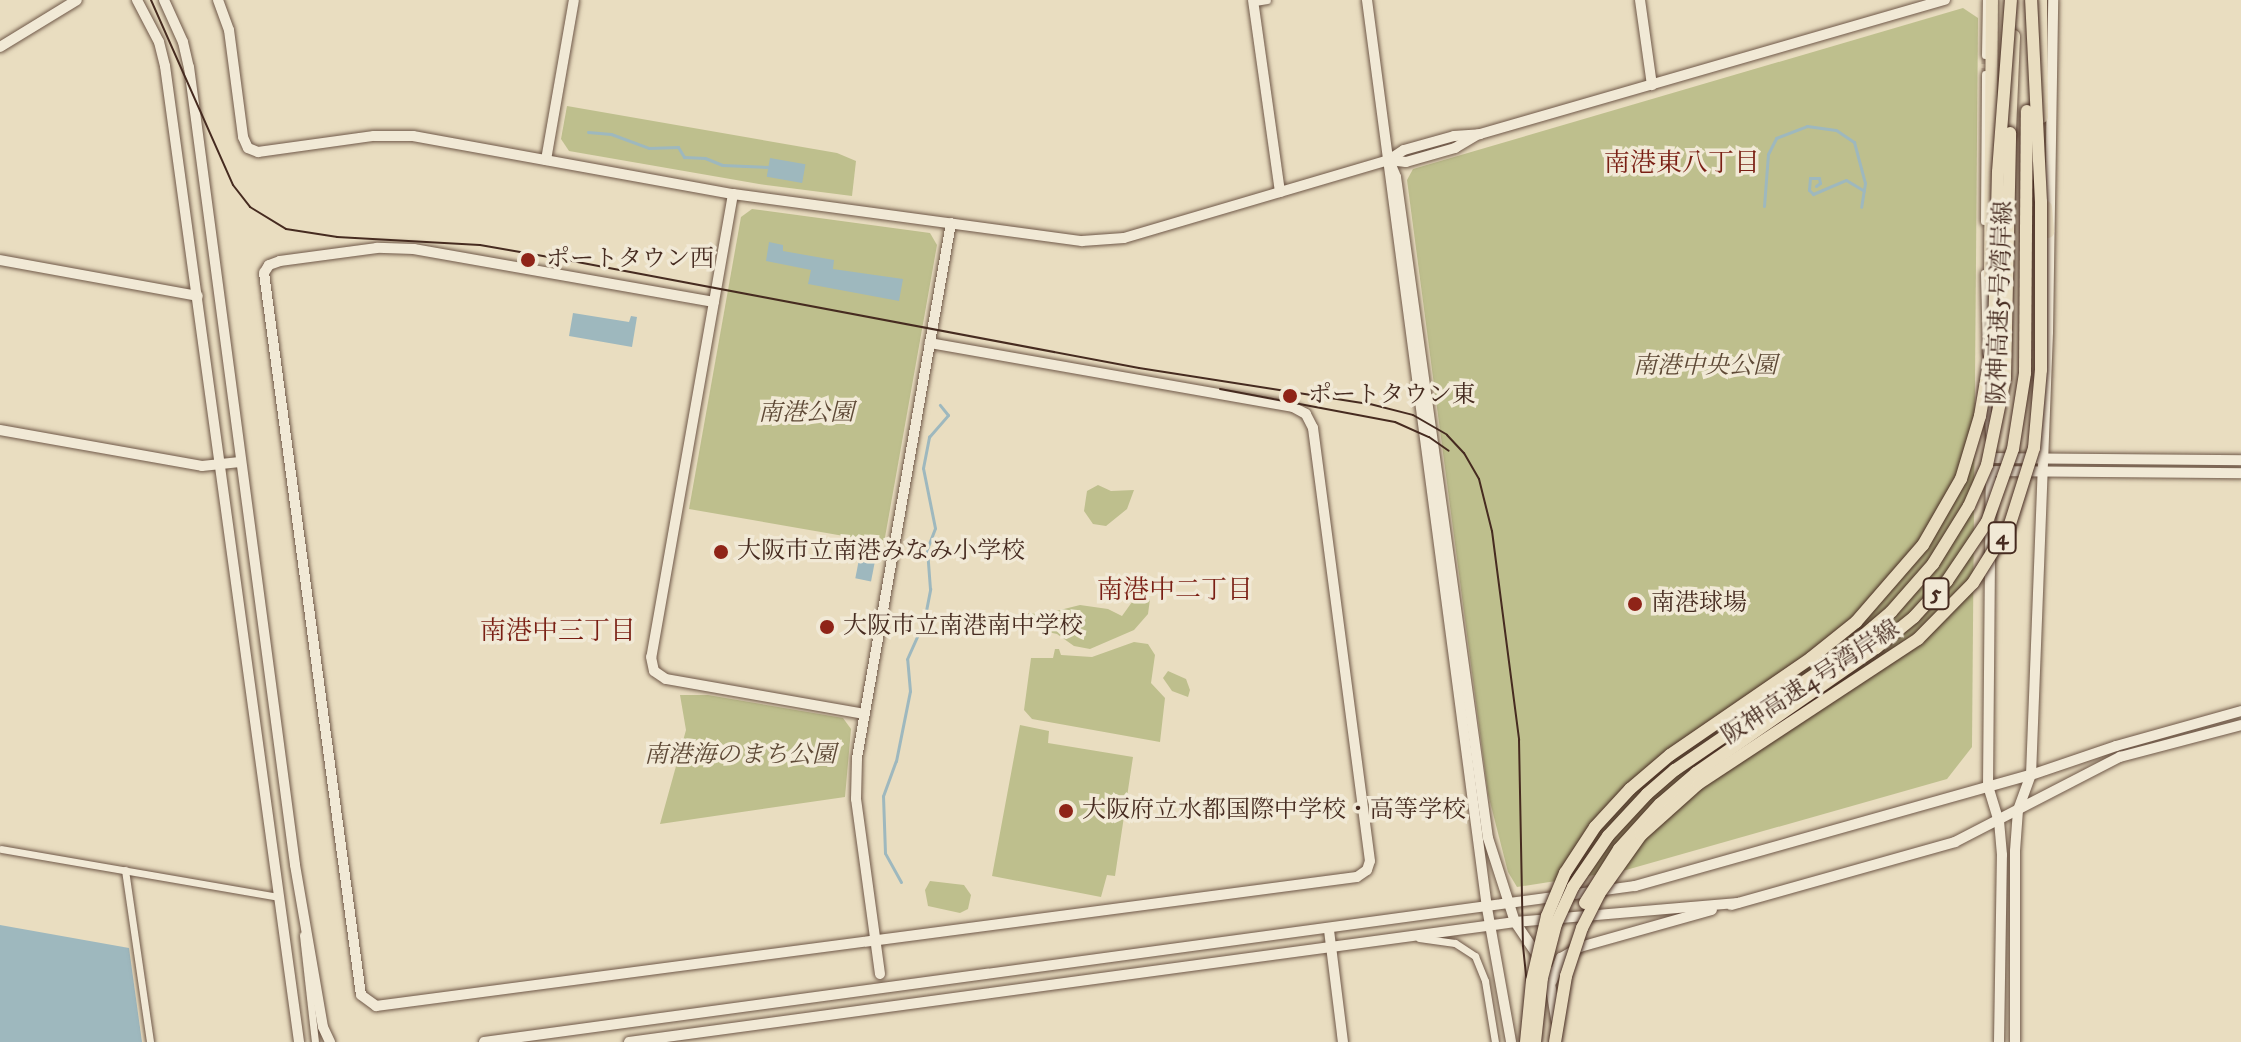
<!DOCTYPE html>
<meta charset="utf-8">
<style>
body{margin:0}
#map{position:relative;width:2241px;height:1042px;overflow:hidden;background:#e9ddc0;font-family:"IM FELL DW Pica","Noto Serif JP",serif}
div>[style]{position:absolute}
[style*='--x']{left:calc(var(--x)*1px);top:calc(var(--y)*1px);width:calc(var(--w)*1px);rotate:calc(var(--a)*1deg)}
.green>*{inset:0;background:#bebf8d}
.water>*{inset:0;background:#9eb8be;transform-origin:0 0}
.stream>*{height:3px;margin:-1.5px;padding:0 1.5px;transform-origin:1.5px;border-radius:1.5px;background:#9eb8be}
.street-tunnel>*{height:7px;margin-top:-3.5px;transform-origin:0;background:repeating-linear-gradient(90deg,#c8b9a0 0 7px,transparent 0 10.5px)}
.roads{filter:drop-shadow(0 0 2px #6f5848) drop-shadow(0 0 2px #6f5848)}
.street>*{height:7px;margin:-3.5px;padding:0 3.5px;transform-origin:3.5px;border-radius:3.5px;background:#f1e9d6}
.secondary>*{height:10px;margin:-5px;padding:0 5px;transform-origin:5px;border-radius:5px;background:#f1e9d6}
.highway>*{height:12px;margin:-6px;padding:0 6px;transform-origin:6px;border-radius:6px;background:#e9ddc0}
.tram>*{height:2px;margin:-1px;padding:0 1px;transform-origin:1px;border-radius:1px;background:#462b20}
.bridges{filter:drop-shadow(0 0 2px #462b20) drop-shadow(0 0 2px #462b20)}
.highway-bridge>*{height:12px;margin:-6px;padding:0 6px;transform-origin:6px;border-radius:6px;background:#e9ddc0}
.dots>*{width:22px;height:22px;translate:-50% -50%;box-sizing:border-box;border:4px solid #f1e9d6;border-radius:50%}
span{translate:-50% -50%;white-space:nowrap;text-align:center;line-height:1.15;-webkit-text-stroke:7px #f1e9d6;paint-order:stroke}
.shield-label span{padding:2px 6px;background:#f1e9d6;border:2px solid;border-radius:6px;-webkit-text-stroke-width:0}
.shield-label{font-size:22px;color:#462b20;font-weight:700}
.poi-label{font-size:24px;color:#462b20}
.left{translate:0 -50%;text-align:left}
.street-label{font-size:24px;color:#462b20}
.park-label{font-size:24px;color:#5e4936;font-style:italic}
.neighbourhood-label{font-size:26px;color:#7a1f14}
</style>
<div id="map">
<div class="green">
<div style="clip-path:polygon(1963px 8px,1978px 18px,1972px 747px,1947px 779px,1626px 870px,1517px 887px,1508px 872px,1488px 794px,1407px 180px,1413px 169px)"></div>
<div style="clip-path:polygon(567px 106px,837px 153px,856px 161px,852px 196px,759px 184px,569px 151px,561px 139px)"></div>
<div style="clip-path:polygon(752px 209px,930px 233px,937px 245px,884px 543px,689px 509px,741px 217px)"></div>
<div style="clip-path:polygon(1098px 485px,1111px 491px,1134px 490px,1127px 509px,1106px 526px,1093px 524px,1084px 511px,1087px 491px)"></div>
<div style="clip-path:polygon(1141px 598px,1150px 599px,1148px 614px,1134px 630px,1090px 649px,1074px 646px,1057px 634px,1017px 625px,1019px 613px,1044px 614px,1080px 605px,1108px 609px,1122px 616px,1132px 602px)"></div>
<div style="clip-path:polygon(1134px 642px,1148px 644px,1155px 655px,1151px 683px,1165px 698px,1160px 742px,1032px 719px,1024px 710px,1031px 658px,1053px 658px,1055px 649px,1059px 649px,1061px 655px,1092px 657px)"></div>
<div style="clip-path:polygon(1168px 671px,1186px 679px,1190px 690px,1188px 697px,1172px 691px,1163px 678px)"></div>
<div style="clip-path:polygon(680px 695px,708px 695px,843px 718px,851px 729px,845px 797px,660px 824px,686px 730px)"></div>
<div style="clip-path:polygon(1020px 725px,1049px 731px,1048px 743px,1133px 757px,1115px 876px,1107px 875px,1101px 897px,992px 876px)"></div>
<div style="clip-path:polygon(930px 881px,964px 885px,971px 895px,968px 909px,960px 913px,928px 906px,925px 890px)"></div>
</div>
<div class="water">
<div style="left:770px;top:158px;width:36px;height:19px;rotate:10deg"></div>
<div style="clip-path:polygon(769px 242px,783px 245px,783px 251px,834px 260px,833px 269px,903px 279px,899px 301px,808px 284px,811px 270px,766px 261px)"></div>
<div style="clip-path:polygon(573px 313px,629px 322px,631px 316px,637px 317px,632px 347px,569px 336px)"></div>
<div style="left:862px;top:544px;width:16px;height:35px;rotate:11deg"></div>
<div style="clip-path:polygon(0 925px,129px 948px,142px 1042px,0 1042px)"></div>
</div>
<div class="stream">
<div style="--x:588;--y:132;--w:23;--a:5"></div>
<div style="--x:611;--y:134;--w:40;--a:20.2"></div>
<div style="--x:649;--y:148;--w:29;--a:-2"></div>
<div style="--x:678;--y:147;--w:12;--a:59"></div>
<div style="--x:684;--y:157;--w:21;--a:3"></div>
<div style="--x:705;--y:158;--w:18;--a:22"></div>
<div style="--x:722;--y:165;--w:46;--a:2.5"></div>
<div style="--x:1816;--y:186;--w:5;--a:-37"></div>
<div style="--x:1820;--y:183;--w:5;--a:-101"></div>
<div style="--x:1819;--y:178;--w:9;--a:180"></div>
<div style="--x:1810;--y:178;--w:12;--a:95"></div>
<div style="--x:1809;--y:190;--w:6;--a:45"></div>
<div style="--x:1813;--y:194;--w:36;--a:-23"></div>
<div style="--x:1846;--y:180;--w:21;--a:31"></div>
<div style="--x:1764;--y:206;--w:52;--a:-85.6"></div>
<div style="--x:1768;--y:154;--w:18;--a:-63"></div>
<div style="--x:1776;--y:138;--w:33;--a:-21"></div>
<div style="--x:1807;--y:126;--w:29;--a:8"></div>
<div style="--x:1836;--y:130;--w:22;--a:34"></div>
<div style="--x:1854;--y:142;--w:42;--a:75"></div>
<div style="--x:1865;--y:183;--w:24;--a:99"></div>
<div style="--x:901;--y:882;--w:33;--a:-119"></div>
<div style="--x:885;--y:853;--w:57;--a:-92"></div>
<div style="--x:883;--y:796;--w:37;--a:-70"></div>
<div style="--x:896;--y:761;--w:71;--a:-78.7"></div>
<div style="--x:910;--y:691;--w:32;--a:-95"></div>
<div style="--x:907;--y:659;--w:42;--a:-65.9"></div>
<div style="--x:924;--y:621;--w:33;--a:-79"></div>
<div style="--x:930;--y:589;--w:40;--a:-94.3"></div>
<div style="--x:927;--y:549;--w:22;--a:-69"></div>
<div style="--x:935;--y:528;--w:61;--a:-101.3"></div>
<div style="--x:923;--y:468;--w:32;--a:-79"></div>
<div style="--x:929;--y:437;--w:29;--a:-49"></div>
<div style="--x:948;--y:415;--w:13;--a:-129"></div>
</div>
<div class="street-tunnel">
<div style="--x:1985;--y:74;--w:19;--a:-90"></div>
</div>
<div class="roads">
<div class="street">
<div style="--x:1255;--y:2;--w:12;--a:-9"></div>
<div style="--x:1985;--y:55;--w:55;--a:-89"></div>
<div style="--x:1984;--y:221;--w:147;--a:-89.6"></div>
<div style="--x:1984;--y:273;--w:80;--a:88.6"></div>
<div style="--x:1987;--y:405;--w:31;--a:86"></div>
<div style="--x:1;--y:849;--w:282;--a:9.8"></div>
<div style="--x:125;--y:870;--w:174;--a:81.7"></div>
<div style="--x:303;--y:935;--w:108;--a:83.6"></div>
<div style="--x:1419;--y:938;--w:36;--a:8"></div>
<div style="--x:1455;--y:943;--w:24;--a:33"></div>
<div style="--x:1475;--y:956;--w:27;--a:68"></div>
<div style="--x:1485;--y:981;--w:62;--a:80.7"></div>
</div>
<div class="secondary">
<div style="--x:137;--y:0;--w:47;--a:62.4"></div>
<div style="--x:159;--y:42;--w:25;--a:76"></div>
<div style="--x:165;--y:66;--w:985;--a:82.18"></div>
<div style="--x:164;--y:0;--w:46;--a:65.7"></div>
<div style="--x:183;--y:42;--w:26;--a:77"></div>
<div style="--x:189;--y:67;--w:805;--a:82.43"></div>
<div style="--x:295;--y:865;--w:164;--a:80.2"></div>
<div style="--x:323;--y:1027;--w:17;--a:65"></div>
<div style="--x:218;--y:0;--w:32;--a:70"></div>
<div style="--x:229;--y:30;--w:108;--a:82.5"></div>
<div style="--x:243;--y:137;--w:12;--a:66"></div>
<div style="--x:248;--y:148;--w:11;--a:22"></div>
<div style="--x:258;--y:152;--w:117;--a:-7.9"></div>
<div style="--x:374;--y:136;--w:39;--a:0"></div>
<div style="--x:413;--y:136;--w:325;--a:10.3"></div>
<div style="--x:733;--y:194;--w:352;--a:7.7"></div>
<div style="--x:1082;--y:241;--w:42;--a:-4.1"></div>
<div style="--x:1124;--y:238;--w:276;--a:-16.4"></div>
<div style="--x:1389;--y:160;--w:18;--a:-34"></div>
<div style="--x:1404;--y:150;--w:52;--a:-15.6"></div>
<div style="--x:1454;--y:136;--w:26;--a:-4"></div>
<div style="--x:1480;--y:134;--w:484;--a:-16.1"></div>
<div style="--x:1253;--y:0;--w:194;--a:82"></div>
<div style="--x:1367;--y:0;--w:916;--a:82.47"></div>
<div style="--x:1487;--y:908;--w:136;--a:79.8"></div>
<div style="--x:1640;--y:0;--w:86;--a:82"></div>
<div style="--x:0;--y:47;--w:90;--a:-31.4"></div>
<div style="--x:546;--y:160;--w:162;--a:-80.1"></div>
<div style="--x:1389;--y:160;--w:17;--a:7"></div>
<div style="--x:1406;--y:162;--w:51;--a:-15.9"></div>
<div style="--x:1455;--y:148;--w:26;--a:-31"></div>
<div style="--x:1391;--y:165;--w:13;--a:67"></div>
<div style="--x:1396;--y:177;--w:667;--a:82.08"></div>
<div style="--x:1488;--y:838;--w:88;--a:72.2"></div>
<div style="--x:1515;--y:922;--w:59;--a:56"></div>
<div style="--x:1548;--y:971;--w:49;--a:80.5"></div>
<div style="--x:733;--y:194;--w:470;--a:100"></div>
<div style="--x:651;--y:657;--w:14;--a:78"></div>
<div style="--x:654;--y:671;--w:14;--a:34"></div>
<div style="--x:666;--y:679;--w:201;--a:10"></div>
<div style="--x:0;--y:260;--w:201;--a:10.3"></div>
<div style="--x:714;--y:302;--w:305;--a:-170"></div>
<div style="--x:414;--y:249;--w:37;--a:-178"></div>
<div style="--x:377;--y:248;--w:98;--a:172.4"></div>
<div style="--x:280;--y:261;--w:12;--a:160"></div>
<div style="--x:269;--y:265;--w:9;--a:122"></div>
<div style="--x:264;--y:273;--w:728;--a:82.35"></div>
<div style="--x:361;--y:995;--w:19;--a:36"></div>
<div style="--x:376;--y:1006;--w:989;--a:-7.49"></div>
<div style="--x:1357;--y:877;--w:12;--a:-35"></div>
<div style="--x:1367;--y:870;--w:9;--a:-72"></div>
<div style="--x:1370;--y:861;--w:437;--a:-97.5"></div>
<div style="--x:1313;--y:428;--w:16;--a:-117"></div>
<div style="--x:1306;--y:414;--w:15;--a:-152"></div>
<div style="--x:1293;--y:407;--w:369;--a:-170"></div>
<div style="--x:0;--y:430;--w:205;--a:10.1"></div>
<div style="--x:202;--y:466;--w:38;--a:-6"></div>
<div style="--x:1990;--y:458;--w:251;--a:0.5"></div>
<div style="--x:1731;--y:905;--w:233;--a:-15.7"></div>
<div style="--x:1955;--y:842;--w:186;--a:-27.3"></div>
<div style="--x:2120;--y:757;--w:125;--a:-14.8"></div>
<div style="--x:1329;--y:930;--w:113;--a:82.9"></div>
<div style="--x:880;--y:974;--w:177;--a:-97.8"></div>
<div style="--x:856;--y:799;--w:41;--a:-88.6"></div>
<div style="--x:857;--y:758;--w:543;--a:-80.03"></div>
<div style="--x:1552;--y:981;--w:25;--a:-69"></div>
<div style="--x:1561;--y:958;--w:22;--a:-30"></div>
<div style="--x:1580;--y:947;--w:137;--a:-15.7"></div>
<div style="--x:484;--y:1042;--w:1162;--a:-7.72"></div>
<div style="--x:1635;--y:886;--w:411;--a:-15.7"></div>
<div style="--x:2031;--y:775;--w:90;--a:-18.8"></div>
<div style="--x:2116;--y:746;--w:130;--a:-15.6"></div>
<div style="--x:629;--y:1042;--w:894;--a:-7.71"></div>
<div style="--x:1515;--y:922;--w:224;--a:-4.9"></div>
<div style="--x:1999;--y:1042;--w:187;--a:-89.1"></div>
<div style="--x:2002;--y:855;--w:33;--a:-95"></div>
<div style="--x:1999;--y:822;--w:37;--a:-107"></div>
<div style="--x:1988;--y:787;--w:316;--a:-89.5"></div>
<div style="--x:1991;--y:471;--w:250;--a:0.5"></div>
<div style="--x:2015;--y:1042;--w:191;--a:-90"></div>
<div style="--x:2015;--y:851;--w:41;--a:-85.8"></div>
<div style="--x:2018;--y:810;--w:37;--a:-70"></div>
<div style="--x:2031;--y:775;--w:443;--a:-87.8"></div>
<div style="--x:2048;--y:332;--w:332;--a:-89.1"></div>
</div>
<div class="highway">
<div style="--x:2041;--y:0;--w:117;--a:89.5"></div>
<div style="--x:2010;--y:133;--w:97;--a:-87.6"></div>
<div style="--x:2046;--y:207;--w:25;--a:85"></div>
<div style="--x:1990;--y:278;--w:278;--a:-89.6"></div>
</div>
</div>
<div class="tram">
<div style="--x:151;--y:0;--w:202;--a:66.1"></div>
<div style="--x:233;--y:185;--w:28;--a:52"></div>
<div style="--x:250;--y:207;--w:42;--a:31.4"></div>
<div style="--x:286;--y:229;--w:52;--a:8.9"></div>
<div style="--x:337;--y:237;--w:143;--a:3.2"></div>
<div style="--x:480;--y:245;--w:93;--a:9.9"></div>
<div style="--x:572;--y:261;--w:577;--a:10.69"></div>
<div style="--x:1139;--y:368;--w:234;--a:8.9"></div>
<div style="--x:1370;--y:404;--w:44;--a:14.3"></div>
<div style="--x:1413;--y:415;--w:39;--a:30"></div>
<div style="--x:1447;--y:435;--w:25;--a:47"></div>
<div style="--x:1464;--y:453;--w:30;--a:60"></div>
<div style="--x:1479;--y:479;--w:54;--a:76"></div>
<div style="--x:1492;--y:531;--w:211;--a:82.6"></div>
<div style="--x:1519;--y:740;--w:206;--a:88.9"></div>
<div style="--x:1523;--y:946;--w:97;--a:84.1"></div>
<div style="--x:1220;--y:389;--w:178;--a:10.7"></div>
<div style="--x:1395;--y:422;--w:37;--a:24"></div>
<div style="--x:1429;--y:437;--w:24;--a:35"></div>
</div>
<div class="bridges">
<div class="highway-bridge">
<div style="--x:1585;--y:903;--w:64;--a:-57.8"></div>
<div style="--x:1619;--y:849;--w:61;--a:-47.7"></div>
<div style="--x:1660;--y:804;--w:48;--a:-40.7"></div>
<div style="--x:1696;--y:773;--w:219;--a:-34.8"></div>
<div style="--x:1876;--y:648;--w:49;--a:-39.2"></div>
<div style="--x:1914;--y:617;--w:49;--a:-47.5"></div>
<div style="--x:1947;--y:581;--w:71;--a:-55.9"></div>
<div style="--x:1987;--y:522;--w:77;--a:-70.4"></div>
<div style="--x:2013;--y:449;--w:77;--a:-81"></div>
<div style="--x:2025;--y:373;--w:262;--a:-89.6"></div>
<div style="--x:1526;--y:1042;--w:61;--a:-84.4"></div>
<div style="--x:1532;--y:981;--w:67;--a:-77"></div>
<div style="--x:1547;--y:916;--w:47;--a:-67.3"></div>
<div style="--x:1565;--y:873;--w:55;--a:-56.9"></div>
<div style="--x:1595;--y:827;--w:52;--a:-47.4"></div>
<div style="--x:1630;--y:789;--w:52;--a:-40.4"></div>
<div style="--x:1670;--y:755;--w:171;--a:-34.5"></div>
<div style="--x:1811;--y:658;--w:58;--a:-38.7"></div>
<div style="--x:1856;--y:622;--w:102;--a:-49"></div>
<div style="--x:1923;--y:545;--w:76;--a:-60.1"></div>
<div style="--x:1961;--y:479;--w:66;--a:-73.2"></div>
<div style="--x:1980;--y:416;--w:83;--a:-80.3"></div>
<div style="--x:1994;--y:334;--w:162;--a:-88.6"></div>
<div style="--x:1998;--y:172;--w:172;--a:-85.7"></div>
<div style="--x:1535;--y:1042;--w:64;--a:-83.8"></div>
<div style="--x:1542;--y:978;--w:56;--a:-75.5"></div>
<div style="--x:1556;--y:924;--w:41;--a:-65.3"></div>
<div style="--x:1573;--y:887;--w:62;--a:-55.5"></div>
<div style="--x:1608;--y:836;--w:57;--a:-47.1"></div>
<div style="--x:1647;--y:794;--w:37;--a:-41"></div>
<div style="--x:1675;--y:770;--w:189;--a:-34.4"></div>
<div style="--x:1831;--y:663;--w:79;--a:-40.4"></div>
<div style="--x:1891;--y:612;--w:64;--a:-48.8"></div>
<div style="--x:1933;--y:564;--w:68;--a:-58.2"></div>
<div style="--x:1969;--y:506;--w:45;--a:-66.3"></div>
<div style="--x:1987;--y:465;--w:89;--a:-78.3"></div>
<div style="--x:2005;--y:378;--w:245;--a:-88.8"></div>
<div style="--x:1555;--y:1042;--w:67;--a:-80.5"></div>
<div style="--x:1566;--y:976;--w:51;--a:-71.6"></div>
<div style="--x:1582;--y:928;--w:38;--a:-63"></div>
<div style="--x:1599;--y:894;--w:72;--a:-54.6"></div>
<div style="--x:1641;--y:835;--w:76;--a:-41.8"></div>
<div style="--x:1698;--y:784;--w:263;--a:-33.4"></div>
<div style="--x:1918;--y:639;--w:78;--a:-45.5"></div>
<div style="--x:1973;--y:583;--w:70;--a:-57.9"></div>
<div style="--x:2010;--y:524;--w:80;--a:-72.5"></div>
<div style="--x:2034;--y:448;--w:78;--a:-84.9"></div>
<div style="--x:2041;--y:370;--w:168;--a:-90"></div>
<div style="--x:2041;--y:202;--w:202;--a:-92.8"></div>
</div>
</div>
<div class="dots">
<div style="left:528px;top:260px;background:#8f2418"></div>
<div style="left:1290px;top:396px;background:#8f2418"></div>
<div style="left:721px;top:552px;background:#8f2418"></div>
<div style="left:1635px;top:604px;background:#8f2418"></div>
<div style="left:827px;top:627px;background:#8f2418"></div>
<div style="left:1066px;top:811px;background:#8f2418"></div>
</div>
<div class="shield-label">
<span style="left:2002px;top:538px">4</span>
<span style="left:1936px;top:594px">5</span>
</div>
<div class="poi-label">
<span class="left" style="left:546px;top:260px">ポートタウン西</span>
<span class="left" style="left:1308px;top:396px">ポートタウン東</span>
<span class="left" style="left:737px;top:552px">大阪市立南港みなみ小学校</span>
<span class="left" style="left:1651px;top:604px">南港球場</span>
<span class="left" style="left:843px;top:627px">大阪市立南港南中学校</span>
<span class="left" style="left:1082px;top:811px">大阪府立水都国際中学校・高等学校</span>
</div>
<div class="street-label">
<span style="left:2001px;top:303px;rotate:-88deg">阪神高速5号湾岸線</span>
<span style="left:1811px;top:683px;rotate:-33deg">阪神高速4号湾岸線</span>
</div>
<div class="park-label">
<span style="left:1705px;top:367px">南港中央公園</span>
<span style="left:806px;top:414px">南港公園</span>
<span style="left:740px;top:756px">南港海のまち公園</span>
</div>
<div class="neighbourhood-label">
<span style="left:1682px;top:164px">南港東八丁目</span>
<span style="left:1175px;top:591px">南港中二丁目</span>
<span style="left:558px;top:632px">南港中三丁目</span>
</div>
</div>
